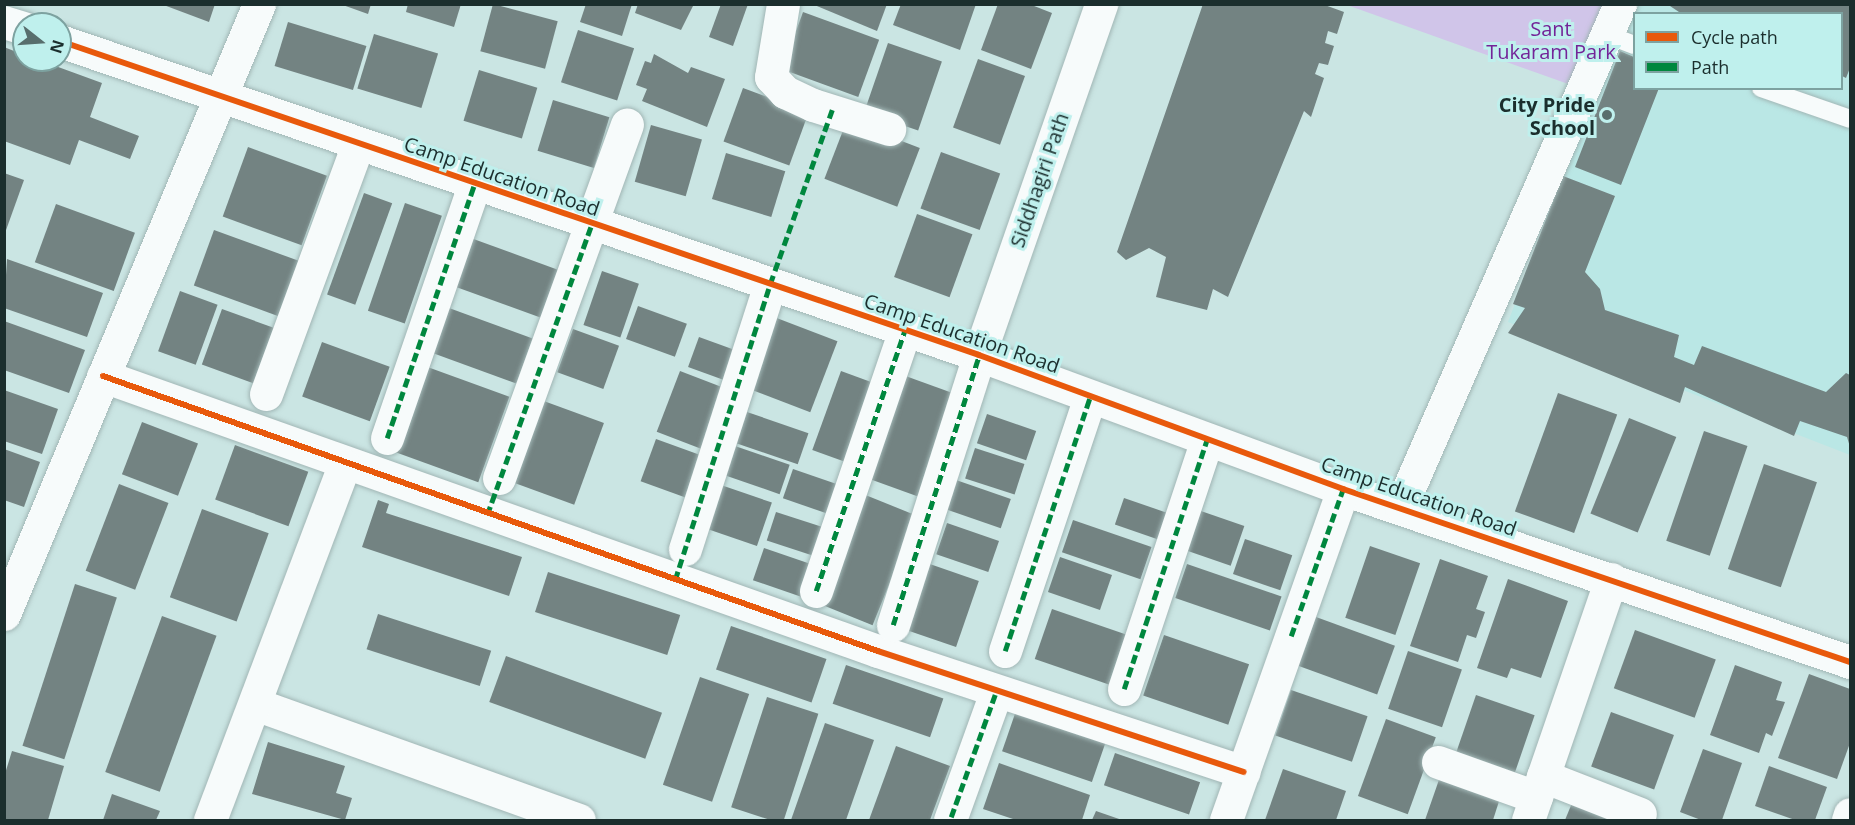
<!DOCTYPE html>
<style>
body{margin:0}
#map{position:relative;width:1855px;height:825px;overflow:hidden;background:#cae5e3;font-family:"Open Sans",sans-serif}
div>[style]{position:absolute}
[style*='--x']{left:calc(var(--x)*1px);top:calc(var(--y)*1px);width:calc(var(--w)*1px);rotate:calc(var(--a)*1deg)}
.built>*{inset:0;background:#bae7e5}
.green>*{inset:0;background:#d0c5e9}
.building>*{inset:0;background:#738382;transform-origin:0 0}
.roads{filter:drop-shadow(0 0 2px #a1b6b5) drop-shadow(0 0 2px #a1b6b5)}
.service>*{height:18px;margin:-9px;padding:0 9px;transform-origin:9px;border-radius:9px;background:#f7fbfb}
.minor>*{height:33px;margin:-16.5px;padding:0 16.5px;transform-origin:16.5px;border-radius:16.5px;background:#f7fbfb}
.quiet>*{height:4.5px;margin-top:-2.25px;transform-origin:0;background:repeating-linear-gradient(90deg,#00873e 0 9px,transparent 0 13.5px)}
.cycleway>*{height:6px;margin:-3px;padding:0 3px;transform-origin:3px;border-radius:3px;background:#e8590c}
.dots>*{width:16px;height:16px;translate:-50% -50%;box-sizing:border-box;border:3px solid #bff0ed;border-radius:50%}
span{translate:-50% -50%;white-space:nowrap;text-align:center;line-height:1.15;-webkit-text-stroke:6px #bff0ed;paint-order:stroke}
.park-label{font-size:20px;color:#732498}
.poi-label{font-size:20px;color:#1b2e2d;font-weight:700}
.right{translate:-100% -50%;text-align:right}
.street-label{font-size:20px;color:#1b2e2d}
.frame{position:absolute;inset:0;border:6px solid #1b2e2d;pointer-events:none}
.legend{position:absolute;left:1633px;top:12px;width:210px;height:78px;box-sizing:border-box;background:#bff0ed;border:2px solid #7da2a0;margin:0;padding:8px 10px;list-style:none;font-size:18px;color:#1b2e2d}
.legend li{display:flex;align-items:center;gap:12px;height:30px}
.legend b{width:30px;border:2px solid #7da2a0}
.north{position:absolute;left:12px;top:12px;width:60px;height:60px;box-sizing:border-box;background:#bff0ed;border:2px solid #7da2a0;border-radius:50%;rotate:107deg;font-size:16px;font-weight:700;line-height:24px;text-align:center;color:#1b2e2d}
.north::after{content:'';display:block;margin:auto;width:21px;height:27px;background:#586e6d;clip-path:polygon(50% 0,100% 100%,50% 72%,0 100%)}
</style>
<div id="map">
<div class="built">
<div style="clip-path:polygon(evenodd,1630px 5px,1850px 5px,1850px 455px,1508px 322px,1630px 5px,1634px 14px,1842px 14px,1842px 88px,1634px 88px,1634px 14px)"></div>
</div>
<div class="green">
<div style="clip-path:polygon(1347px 5px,1607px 5px,1571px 85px)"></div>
</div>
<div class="building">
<div style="clip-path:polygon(161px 4px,215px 4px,209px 22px)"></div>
<div style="clip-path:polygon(340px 4px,371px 4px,368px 14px)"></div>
<div style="clip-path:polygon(408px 4px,461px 4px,454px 27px,406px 12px)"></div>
<div style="left:493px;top:4px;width:67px;height:49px;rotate:15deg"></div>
<div style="clip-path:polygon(586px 4px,632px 4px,622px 36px,580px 22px)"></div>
<div style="clip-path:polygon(638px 4px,694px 4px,681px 30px,635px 13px)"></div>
<div style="clip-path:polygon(721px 4px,748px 4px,733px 46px,709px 37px)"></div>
<div style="clip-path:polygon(812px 4px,887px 4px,877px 31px)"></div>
<div style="clip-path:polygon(901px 4px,976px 4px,960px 50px,893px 25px)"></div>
<div style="clip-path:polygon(998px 4px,1029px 4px,1052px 13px,1031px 69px,981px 50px)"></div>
<div style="clip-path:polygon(1203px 4px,1322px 4px,1344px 12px,1337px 34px,1328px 31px,1325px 43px,1334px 46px,1328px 65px,1319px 63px,1315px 74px,1324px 78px,1311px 117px,1304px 111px,1228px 297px,1213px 289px,1207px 310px,1156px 297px,1166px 257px,1149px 248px,1126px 260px,1117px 252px)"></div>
<div style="clip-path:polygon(1667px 4px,1850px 4px,1850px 68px,1846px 78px,1842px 76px,1842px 14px,1682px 14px)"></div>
<div style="left:803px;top:12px;width:81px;height:61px;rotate:20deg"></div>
<div style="left:288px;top:22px;width:82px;height:46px;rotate:17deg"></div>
<div style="left:578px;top:30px;width:59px;height:55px;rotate:18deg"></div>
<div style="left:374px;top:34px;width:67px;height:57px;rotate:17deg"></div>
<div style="left:888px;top:43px;width:57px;height:73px;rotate:19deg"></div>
<div style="clip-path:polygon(4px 47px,24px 55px,24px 60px,39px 60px,102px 83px,90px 117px,139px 136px,130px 159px,79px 140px,70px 165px,4px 141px)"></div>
<div style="clip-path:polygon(1620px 51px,1634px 57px,1634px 88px,1659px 88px,1621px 185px,1575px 167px)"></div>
<div style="clip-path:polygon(654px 54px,688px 73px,691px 67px,725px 79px,707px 127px,642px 101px,647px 89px,636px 85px,645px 61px,651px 63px)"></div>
<div style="left:978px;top:59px;width:50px;height:73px;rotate:20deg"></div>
<div style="left:479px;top:70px;width:61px;height:53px;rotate:17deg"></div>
<div style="left:743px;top:88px;width:70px;height:57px;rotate:20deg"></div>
<div style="left:553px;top:100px;width:59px;height:53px;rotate:17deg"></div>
<div style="left:847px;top:120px;width:78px;height:63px;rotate:21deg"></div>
<div style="left:651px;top:125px;width:53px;height:59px;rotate:16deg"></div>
<div style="left:248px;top:147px;width:84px;height:74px;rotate:20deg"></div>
<div style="left:941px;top:152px;width:63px;height:60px;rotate:20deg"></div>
<div style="left:726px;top:153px;width:62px;height:48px;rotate:17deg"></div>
<div style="clip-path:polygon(4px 173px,24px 180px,5px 233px,4px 233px)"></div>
<div style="clip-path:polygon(1563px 176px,1615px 196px,1585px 272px,1600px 289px,1605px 310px,1679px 335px,1674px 357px,1694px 365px,1702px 346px,1826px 392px,1846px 373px,1850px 375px,1850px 447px,1847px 437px,1800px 421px,1794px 436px,1685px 387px,1680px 403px,1508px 333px,1525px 308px,1513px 304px)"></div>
<div style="left:364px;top:193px;width:30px;height:108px;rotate:20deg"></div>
<div style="left:405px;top:203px;width:39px;height:114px;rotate:19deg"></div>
<div style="left:56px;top:204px;width:84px;height:62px;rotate:20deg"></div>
<div style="left:917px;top:214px;width:59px;height:67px;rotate:20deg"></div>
<div style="left:214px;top:230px;width:93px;height:59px;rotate:20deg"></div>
<div style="left:468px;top:237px;width:97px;height:51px;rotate:20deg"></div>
<div style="clip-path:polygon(7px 259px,103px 293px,87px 337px,4px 308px)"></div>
<div style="left:602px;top:271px;width:39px;height:57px;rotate:19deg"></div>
<div style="left:180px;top:291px;width:40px;height:64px;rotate:20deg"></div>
<div style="left:638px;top:306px;width:52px;height:35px;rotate:20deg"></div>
<div style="left:449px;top:308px;width:89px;height:48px;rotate:20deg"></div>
<div style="left:222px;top:309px;width:63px;height:59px;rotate:20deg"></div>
<div style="left:774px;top:317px;width:68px;height:76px;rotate:21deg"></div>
<div style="clip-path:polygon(4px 321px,85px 350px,69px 393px,4px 370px)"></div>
<div style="left:573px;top:329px;width:49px;height:46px;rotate:20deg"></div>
<div style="left:699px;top:337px;width:44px;height:32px;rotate:20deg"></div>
<div style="left:322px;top:342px;width:72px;height:58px;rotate:20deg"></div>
<div style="left:422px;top:365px;width:93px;height:91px;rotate:20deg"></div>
<div style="left:680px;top:371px;width:53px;height:65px;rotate:21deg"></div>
<div style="left:841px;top:371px;width:45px;height:84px;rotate:20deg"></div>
<div style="left:900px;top:374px;width:61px;height:109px;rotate:20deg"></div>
<div style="clip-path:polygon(4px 390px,58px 409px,42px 454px,4px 441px)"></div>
<div style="left:1558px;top:393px;width:63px;height:126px;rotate:20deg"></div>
<div style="left:541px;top:400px;width:67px;height:87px;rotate:20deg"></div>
<div style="left:747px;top:412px;width:65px;height:33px;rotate:19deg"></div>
<div style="left:987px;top:414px;width:52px;height:31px;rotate:19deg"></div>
<div style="left:1629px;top:418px;width:51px;height:103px;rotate:22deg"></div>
<div style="left:142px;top:422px;width:60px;height:56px;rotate:21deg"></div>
<div style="left:1704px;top:431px;width:46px;height:116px;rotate:19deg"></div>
<div style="left:656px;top:439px;width:47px;height:45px;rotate:20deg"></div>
<div style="left:235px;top:445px;width:78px;height:58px;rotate:20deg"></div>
<div style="left:732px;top:445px;width:61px;height:31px;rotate:19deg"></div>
<div style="left:975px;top:448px;width:52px;height:32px;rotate:18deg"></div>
<div style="clip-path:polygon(4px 449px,40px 462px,24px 507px,4px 500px)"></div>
<div style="left:1764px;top:464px;width:56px;height:111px;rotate:19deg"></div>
<div style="left:793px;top:469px;width:56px;height:31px;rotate:19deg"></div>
<div style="left:956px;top:480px;width:58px;height:31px;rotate:19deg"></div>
<div style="left:119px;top:484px;width:53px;height:93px;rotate:21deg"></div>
<div style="left:718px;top:484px;width:57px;height:46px;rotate:19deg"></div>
<div style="left:863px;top:494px;width:58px;height:118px;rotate:22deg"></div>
<div style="left:1124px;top:498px;width:55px;height:28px;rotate:19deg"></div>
<div style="clip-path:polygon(378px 500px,389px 504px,386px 513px,522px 557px,509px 596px,362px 547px)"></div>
<div style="left:202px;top:509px;width:71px;height:94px;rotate:20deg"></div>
<div style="left:1198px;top:510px;width:49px;height:42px;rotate:19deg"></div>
<div style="left:776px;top:512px;width:57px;height:30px;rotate:18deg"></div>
<div style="left:1073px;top:520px;width:83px;height:34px;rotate:19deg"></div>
<div style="left:947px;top:523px;width:55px;height:33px;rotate:19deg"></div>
<div style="left:1245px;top:539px;width:50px;height:37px;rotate:19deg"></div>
<div style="left:1370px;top:546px;width:53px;height:76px;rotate:19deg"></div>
<div style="left:764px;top:548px;width:54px;height:34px;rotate:19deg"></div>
<div style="left:1060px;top:557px;width:55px;height:37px;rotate:19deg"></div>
<div style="clip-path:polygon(1440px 559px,1488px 576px,1476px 609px,1485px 612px,1476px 638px,1467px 635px,1458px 662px,1410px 646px)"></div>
<div style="left:924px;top:562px;width:58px;height:70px;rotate:19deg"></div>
<div style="left:1187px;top:564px;width:100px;height:36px;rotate:19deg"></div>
<div style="left:548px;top:572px;width:139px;height:42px;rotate:18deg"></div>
<div style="clip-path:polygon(1508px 579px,1568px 601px,1541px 678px,1511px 668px,1507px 678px,1477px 668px)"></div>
<div style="left:75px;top:584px;width:44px;height:170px;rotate:18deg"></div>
<div style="left:1052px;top:609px;width:86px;height:53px;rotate:19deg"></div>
<div style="left:378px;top:614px;width:119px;height:37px;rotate:18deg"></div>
<div style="left:162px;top:616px;width:58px;height:166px;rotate:20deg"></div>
<div style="left:1316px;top:617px;width:84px;height:52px;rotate:20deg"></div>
<div style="left:731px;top:626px;width:101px;height:46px;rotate:19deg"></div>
<div style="left:1635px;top:630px;width:86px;height:62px;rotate:20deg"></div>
<div style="left:1164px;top:635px;width:90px;height:64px;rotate:19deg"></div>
<div style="left:1408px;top:651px;width:57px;height:61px;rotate:19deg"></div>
<div style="left:506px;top:656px;width:166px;height:49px;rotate:20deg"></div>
<div style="left:846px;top:665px;width:103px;height:41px;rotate:19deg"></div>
<div style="clip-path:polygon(1735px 665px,1782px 682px,1776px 700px,1785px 702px,1772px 736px,1766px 733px,1759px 753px,1710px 735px)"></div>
<div style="clip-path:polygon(1809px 674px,1850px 689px,1850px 743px,1837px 779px,1778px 758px)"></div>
<div style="left:700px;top:677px;width:52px;height:114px;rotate:19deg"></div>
<div style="left:1291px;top:690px;width:81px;height:48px;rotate:19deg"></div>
<div style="left:1476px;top:695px;width:62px;height:64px;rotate:19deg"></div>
<div style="left:767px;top:697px;width:54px;height:116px;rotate:18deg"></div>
<div style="left:1019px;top:702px;width:95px;height:52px;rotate:19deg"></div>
<div style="left:1611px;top:712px;width:67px;height:58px;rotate:20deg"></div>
<div style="left:1386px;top:719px;width:53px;height:82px;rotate:20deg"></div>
<div style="clip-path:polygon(825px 723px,874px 740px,846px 820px,791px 820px)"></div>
<div style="clip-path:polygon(268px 742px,345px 766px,336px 793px,352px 798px,345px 820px,252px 794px)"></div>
<div style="clip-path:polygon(896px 746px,950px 766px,930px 820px,869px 820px)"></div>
<div style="clip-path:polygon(1703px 749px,1742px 763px,1722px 820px,1701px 820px,1680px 812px)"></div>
<div style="clip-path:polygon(12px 751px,64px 766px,48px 820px,4px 820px,4px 777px)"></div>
<div style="left:1115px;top:753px;width:90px;height:34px;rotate:19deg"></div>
<div style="clip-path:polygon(999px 763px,1090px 795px,1082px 820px,1016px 820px,983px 809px)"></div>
<div style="clip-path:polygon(1769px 766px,1827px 787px,1815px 820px,1795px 820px,1755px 806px)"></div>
<div style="clip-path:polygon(1283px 769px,1346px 791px,1336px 820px,1265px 820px)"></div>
<div style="clip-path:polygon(1441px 774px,1501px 795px,1493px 820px,1425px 820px)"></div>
<div style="clip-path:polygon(112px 794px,160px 811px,156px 820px,103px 820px)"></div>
<div style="clip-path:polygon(1572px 803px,1619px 820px,1565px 820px)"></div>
<div style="clip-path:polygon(1096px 811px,1122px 820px,1092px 820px)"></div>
</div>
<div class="roads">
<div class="service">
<div style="--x:1608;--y:35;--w:28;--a:21"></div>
<div style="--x:1761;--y:88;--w:94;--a:19.2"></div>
</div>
<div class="minor">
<div style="--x:783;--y:4;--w:74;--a:99.3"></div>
<div style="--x:771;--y:77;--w:21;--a:47"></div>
<div style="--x:785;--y:92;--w:31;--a:25"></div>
<div style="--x:813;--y:105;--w:80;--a:17.5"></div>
<div style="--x:4;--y:22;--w:21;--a:17"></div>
<div style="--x:60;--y:41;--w:971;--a:18.86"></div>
<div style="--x:979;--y:355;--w:388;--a:20.2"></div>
<div style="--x:1343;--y:489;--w:536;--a:18.84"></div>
<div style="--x:103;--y:376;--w:822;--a:19.54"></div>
<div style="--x:878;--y:651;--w:385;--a:18.3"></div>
<div style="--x:266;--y:394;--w:266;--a:-69.8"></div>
<div style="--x:387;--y:438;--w:267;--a:-71"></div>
<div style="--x:499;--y:478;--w:376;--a:-70.1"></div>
<div style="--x:1401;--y:506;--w:548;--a:-66.43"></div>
<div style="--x:685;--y:549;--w:278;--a:-72.2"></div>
<div style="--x:816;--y:591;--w:276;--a:-71.2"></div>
<div style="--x:4;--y:614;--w:661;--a:-67.31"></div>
<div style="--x:893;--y:625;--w:283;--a:-72.3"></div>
<div style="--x:979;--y:355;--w:372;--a:-70.8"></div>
<div style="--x:1005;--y:651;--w:268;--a:-71.5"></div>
<div style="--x:1124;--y:689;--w:263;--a:-71.6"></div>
<div style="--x:255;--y:704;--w:344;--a:19.7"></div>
<div style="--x:1438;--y:762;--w:104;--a:19.7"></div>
<div style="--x:1543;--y:776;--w:104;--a:21.4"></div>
<div style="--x:210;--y:820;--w:379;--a:-69.3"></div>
<div style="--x:950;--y:820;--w:136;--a:-70.2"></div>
<div style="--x:1226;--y:820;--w:351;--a:-70.5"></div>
<div style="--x:1528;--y:820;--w:255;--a:-71"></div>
<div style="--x:1848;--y:820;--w:6;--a:-72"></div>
</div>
</div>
<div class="quiet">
<div style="--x:387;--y:438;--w:267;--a:-71"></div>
<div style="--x:487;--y:515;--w:310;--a:-70.2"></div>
<div style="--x:675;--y:580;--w:311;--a:-72.2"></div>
<div style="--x:770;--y:284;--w:185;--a:-70.4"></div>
<div style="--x:816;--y:591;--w:276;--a:-71.2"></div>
<div style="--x:893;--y:625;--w:283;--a:-72.3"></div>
<div style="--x:1291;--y:636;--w:156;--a:-70.5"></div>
<div style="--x:1005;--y:651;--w:268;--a:-71.5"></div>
<div style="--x:1124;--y:689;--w:263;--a:-71.6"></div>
<div style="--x:951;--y:817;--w:133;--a:-70.2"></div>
</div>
<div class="cycleway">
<div style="--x:60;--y:41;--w:971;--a:18.86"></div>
<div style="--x:979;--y:355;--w:388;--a:20.2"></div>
<div style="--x:1343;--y:489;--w:536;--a:18.84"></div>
<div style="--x:103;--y:376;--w:822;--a:19.54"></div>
<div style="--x:878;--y:651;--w:385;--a:18.3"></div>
</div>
<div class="dots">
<div style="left:1607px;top:115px;background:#586e6d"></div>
</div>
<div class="park-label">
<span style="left:1551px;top:40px">Sant<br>Tukaram Park</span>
</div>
<div class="poi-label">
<span class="right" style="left:1595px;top:116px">City Pride<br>School</span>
</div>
<div class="street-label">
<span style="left:502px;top:176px;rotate:19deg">Camp Education Road</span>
<span style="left:1039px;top:180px;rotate:-71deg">Siddhagiri Path</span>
<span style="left:962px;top:333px;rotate:19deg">Camp Education Road</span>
<span style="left:1419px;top:496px;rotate:19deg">Camp Education Road</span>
</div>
<div class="frame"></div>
<ul class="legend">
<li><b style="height:8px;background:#e8590c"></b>Cycle path</li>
<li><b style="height:8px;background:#00873e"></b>Path</li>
</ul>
<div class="north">N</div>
</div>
